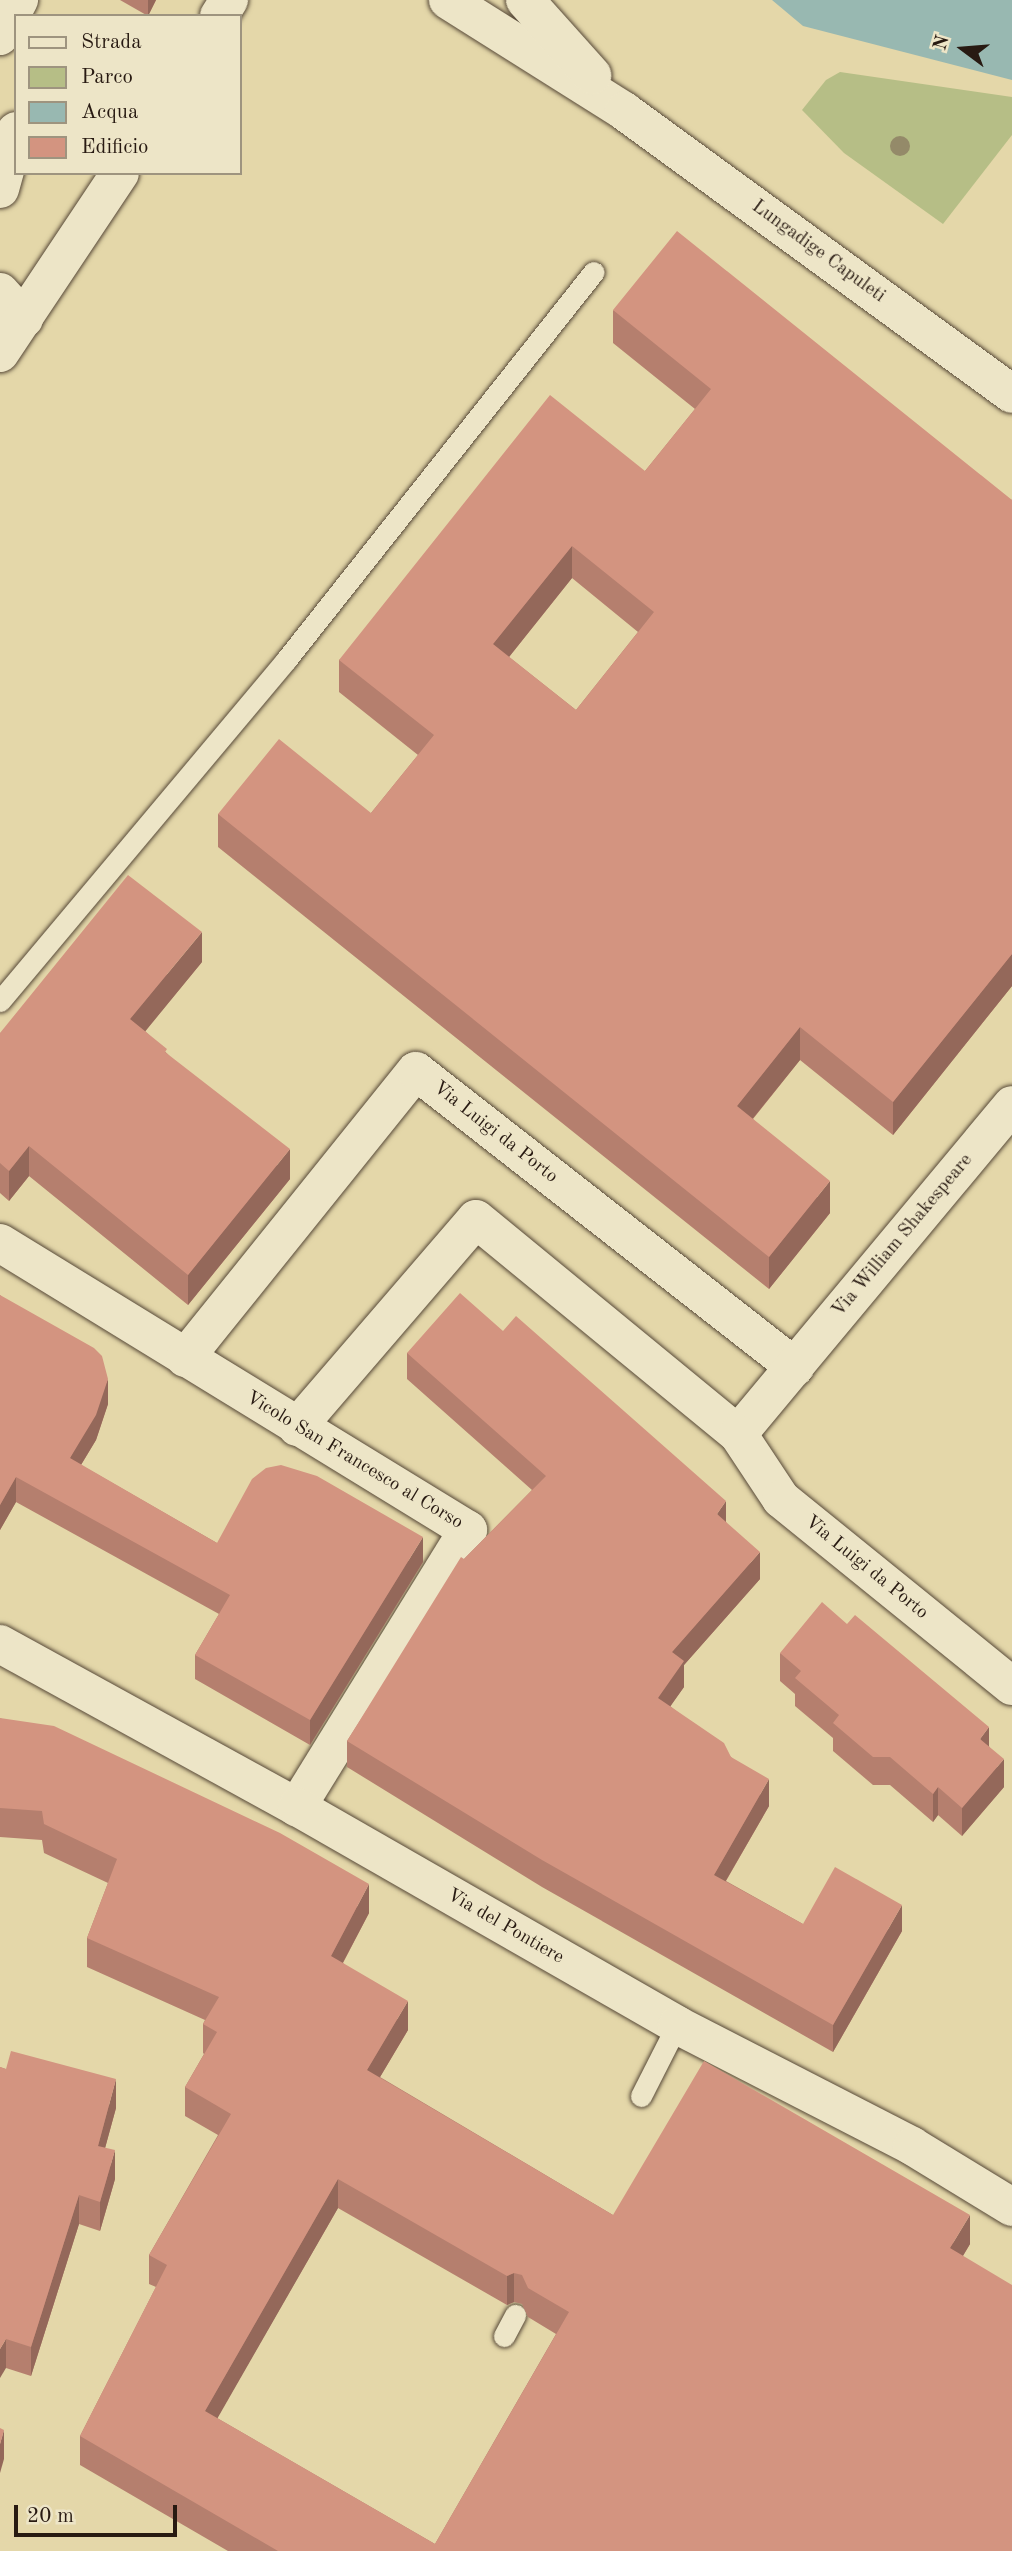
<!DOCTYPE html>
<style>
body{margin:0}
#map{position:relative;width:1012px;height:2551px;overflow:hidden;background:#e4d7a9;font-family:"Old Standard TT",serif}
div>[style]{position:absolute}
[style*='--x']{left:calc(var(--x)*1px);top:calc(var(--y)*1px);width:calc(var(--w)*1px);rotate:calc(var(--a)*1deg)}
.green>*{inset:0;background:#b6be86}
.water>*{inset:0;background:#98b8b1}
.roads{filter:drop-shadow(0 0 2px #574938) drop-shadow(0 0 2px #574938)}
.lane>*{height:21px;margin:-10.5px;padding:0 10.5px;transform-origin:10.5px;border-radius:10.5px;background:#ede5c7}
.street>*{height:38px;margin:-19px;padding:0 19px;transform-origin:19px;border-radius:19px;background:#ede5c7}
.secondary>*{height:38px;margin:-19px;padding:0 19px;transform-origin:19px;border-radius:19px;background:#ede5c7}
.trees>*{width:20px;height:20px;margin:-10px;border-radius:50%;background:#948a69}
.wall>*{inset:0;background:#b57f6e}
.shaded-wall>*{inset:0;background:#94685a}
.building>*{inset:0;background:#d39480}
span{translate:-50% -50%;white-space:nowrap;text-align:center;line-height:1.15;-webkit-text-stroke:5px #ede5c7;paint-order:stroke}
.street-label{font-size:19px;color:#281a12}
.legend{position:absolute;left:14px;top:14px;width:228px;height:161px;box-sizing:border-box;background:#ede5c7;border:2px solid #9e947f;margin:0;padding:9px 12px;list-style:none;font-size:21px;color:#281a12}
.legend li{display:flex;align-items:center;gap:14px;height:35px}
.legend b{width:35px;border:2px solid #9e947f}
.north{position:absolute;left:928px;top:14px;width:70px;height:70px;-webkit-text-stroke:5px #ede5c7;paint-order:stroke;rotate:286deg;font-size:19px;font-weight:700;line-height:28px;text-align:center;color:#281a12}
.north::after{content:'';display:block;margin:auto;width:24px;height:32px;background:#281a12;clip-path:polygon(50% 0,100% 100%,50% 72%,0 100%)}
.scale{position:absolute;left:14px;top:2505px;width:163px;height:32px;box-sizing:border-box;border:4px solid #281a12;border-top:0;padding-left:9px;font-size:21px;line-height:24px;white-space:nowrap;color:#281a12;-webkit-text-stroke:5px #ede5c7;paint-order:stroke}
</style>
<div id="map">
<div class="green">
<div style="clip-path:polygon(840px 72px,1012px 97px,1012px 135px,943px 224px,844px 153px,802px 110px,826px 80px)"></div>
</div>
<div class="water">
<div style="clip-path:polygon(772px 0,1012px 0,1012px 80px,803px 26px)"></div>
</div>
<div class="roads">
<div class="lane">
<div style="--x:0;--y:1001;--w:445;--a:-50"></div>
<div style="--x:286;--y:660;--w:495;--a:-51.6"></div>
<div style="--x:641;--y:2096;--w:80;--a:-63.1"></div>
<div style="--x:504;--y:2336;--w:24;--a:-62"></div>
</div>
<div class="street">
<div style="--x:0;--y:36;--w:41;--a:-62.2"></div>
<div style="--x:0;--y:189;--w:60;--a:-74.6"></div>
<div style="--x:0;--y:292;--w:36;--a:48"></div>
<div style="--x:0;--y:1243;--w:549;--a:31.52"></div>
<div style="--x:468;--y:1530;--w:326;--a:121.7"></div>
<div style="--x:185;--y:1358;--w:368;--a:-51.2"></div>
<div style="--x:416;--y:1071;--w:481;--a:38"></div>
<div style="--x:297;--y:1427;--w:274;--a:-49.3"></div>
<div style="--x:476;--y:1219;--w:339;--a:39.4"></div>
<div style="--x:738;--y:1434;--w:428;--a:-50.2"></div>
<div style="--x:738;--y:1434;--w:78;--a:56.5"></div>
<div style="--x:781;--y:1499;--w:297;--a:39"></div>
</div>
<div class="secondary">
<div style="--x:448;--y:0;--w:208;--a:32.2"></div>
<div style="--x:624;--y:111;--w:480;--a:36.1"></div>
<div style="--x:525;--y:0;--w:101;--a:48.2"></div>
<div style="--x:219;--y:16;--w:19;--a:-58"></div>
<div style="--x:0;--y:353;--w:216;--a:-56.3"></div>
<div style="--x:0;--y:1644;--w:339;--a:28.8"></div>
<div style="--x:297;--y:1807;--w:438;--a:29.8"></div>
<div style="--x:677;--y:2025;--w:264;--a:27.2"></div>
<div style="--x:912;--y:2146;--w:117;--a:31.4"></div>
</div>
</div>
<div class="trees">
<div style="left:900px;top:146px"></div>
</div>
<div class="wall">
<div style="clip-path:polygon(120px 0,156px 0,148px 16px)"></div>
<div style="clip-path:polygon(evenodd,613px 310px,1012px 500px,1012px 986px,893px 1135px,800px 1060px,753px 1119px,830px 1213px,769px 1289px,218px 847px,218px 814px,371px 813px,418px 755px,339px 692px,339px 660px,645px 471px,695px 409px,613px 343px,613px 310px,572px 578px,638px 632px,576px 710px,509px 657px,572px 578px)"></div>
<div style="clip-path:polygon(202px 962px,145px 1031px,290px 1179px,188px 1305px,29px 1176px,9px 1201px,0 1193px,0 1033px)"></div>
<div style="clip-path:polygon(0 1295px,108px 1404px,96px 1440px,81px 1465px,217px 1543px,423px 1562px,310px 1745px,195px 1679px,195px 1655px,219px 1614px,16px 1502px,0 1530px)"></div>
<div style="clip-path:polygon(503px 1331px,726px 1522px,760px 1579px,684px 1665px,684px 1687px,670px 1706px,731px 1757px,769px 1806px,726px 1881px,803px 1924px,902px 1931px,833px 2052px,542px 1887px,347px 1767px,347px 1741px,464px 1559px,532px 1490px,407px 1379px,407px 1353px)"></div>
<div style="clip-path:polygon(780px 1653px,989px 1746px,1004px 1787px,962px 1836px,938px 1815px,933px 1822px,890px 1785px,873px 1785px,833px 1751px,833px 1738px,795px 1706px,795px 1694px,780px 1681px)"></div>
<div style="clip-path:polygon(evenodd,0 1718px,369px 1913px,343px 1963px,408px 2030px,380px 2077px,613px 2215px,970px 2244px,963px 2256px,1012px 2551px,228px 2551px,80px 2465px,80px 2436px,156px 2287px,149px 2284px,149px 2255px,218px 2135px,185px 2116px,185px 2087px,204px 2054px,203px 2053px,203px 2024px,205px 2020px,87px 1967px,87px 1938px,108px 1883px,44px 1853px,42px 1840px,0 1837px,0 1718px,338px 2208px,507px 2305px,514px 2302px,522px 2304px,528px 2317px,556px 2334px,435px 2544px,217px 2418px,338px 2208px)"></div>
<div style="clip-path:polygon(0 2067px,116px 2108px,105px 2148px,115px 2179px,100px 2231px,79px 2224px,31px 2376px,6px 2368px)"></div>
</div>
<div class="shaded-wall">
<div style="clip-path:polygon(148px 0,156px 0,148px 16px)"></div>
<div style="clip-path:polygon(572px 546px,572px 578px,493px 677px,493px 644px)"></div>
<div style="clip-path:polygon(202px 932px,202px 962px,130px 1050px,130px 1019px)"></div>
<div style="clip-path:polygon(1012px 954px,1012px 986px,893px 1135px,893px 1102px)"></div>
<div style="clip-path:polygon(800px 1027px,800px 1060px,737px 1138px,737px 1106px)"></div>
<div style="clip-path:polygon(29px 1146px,29px 1176px,9px 1201px,9px 1171px)"></div>
<div style="clip-path:polygon(290px 1149px,290px 1179px,188px 1305px,188px 1275px)"></div>
<div style="clip-path:polygon(830px 1181px,830px 1213px,769px 1289px,769px 1257px)"></div>
<div style="clip-path:polygon(108px 1379px,108px 1404px,96px 1440px,70px 1483px,70px 1458px)"></div>
<div style="clip-path:polygon(16px 1477px,16px 1502px,0 1530px,0 1505px)"></div>
<div style="clip-path:polygon(726px 1501px,726px 1527px,717px 1514px)"></div>
<div style="clip-path:polygon(423px 1537px,423px 1562px,310px 1745px,310px 1720px)"></div>
<div style="clip-path:polygon(760px 1552px,760px 1579px,684px 1665px,684px 1687px,658px 1724px,658px 1698px,672px 1652px)"></div>
<div style="clip-path:polygon(989px 1727px,989px 1755px,980px 1739px)"></div>
<div style="clip-path:polygon(1004px 1759px,1004px 1787px,962px 1836px,962px 1808px)"></div>
<div style="clip-path:polygon(769px 1779px,769px 1806px,714px 1901px,714px 1875px)"></div>
<div style="clip-path:polygon(938px 1787px,938px 1815px,933px 1822px,933px 1794px)"></div>
<div style="clip-path:polygon(369px 1884px,369px 1913px,331px 1985px,331px 1956px)"></div>
<div style="clip-path:polygon(902px 1905px,902px 1931px,833px 2052px,833px 2025px)"></div>
<div style="clip-path:polygon(408px 2001px,408px 2030px,367px 2099px,367px 2070px)"></div>
<div style="clip-path:polygon(116px 2079px,116px 2108px,98px 2174px,98px 2146px)"></div>
<div style="clip-path:polygon(115px 2150px,115px 2179px,100px 2231px,100px 2202px)"></div>
<div style="clip-path:polygon(338px 2179px,338px 2208px,205px 2440px,205px 2411px)"></div>
<div style="clip-path:polygon(79px 2195px,79px 2224px,31px 2376px,31px 2347px)"></div>
<div style="clip-path:polygon(970px 2215px,970px 2244px,950px 2277px,950px 2248px)"></div>
<div style="clip-path:polygon(514px 2273px,514px 2302px,507px 2305px,507px 2276px)"></div>
<div style="clip-path:polygon(6px 2339px,6px 2368px,0 2378px,0 2349px)"></div>
<div style="clip-path:polygon(4px 2430px,4px 2459px,0 2473px,0 2444px)"></div>
</div>
<div class="building">
<div style="clip-path:polygon(evenodd,677px 231px,1012px 500px,1012px 954px,893px 1102px,800px 1027px,737px 1106px,830px 1181px,769px 1257px,218px 814px,279px 739px,371px 813px,434px 735px,339px 660px,550px 395px,645px 471px,711px 389px,613px 310px,677px 231px,572px 546px,654px 612px,576px 710px,493px 644px,572px 546px)"></div>
<div style="clip-path:polygon(128px 875px,202px 932px,130px 1019px,167px 1049px,165px 1052px,290px 1149px,188px 1275px,29px 1146px,9px 1171px,0 1163px,0 1033px)"></div>
<div style="clip-path:polygon(460px 1293px,503px 1331px,516px 1316px,566px 1360px,726px 1501px,717px 1514px,760px 1552px,672px 1652px,684px 1661px,658px 1698px,724px 1743px,731px 1757px,769px 1779px,714px 1875px,803px 1924px,835px 1867px,902px 1905px,833px 2025px,542px 1860px,347px 1741px,461px 1557px,464px 1559px,546px 1476px,407px 1353px)"></div>
<div style="clip-path:polygon(0 1295px,94px 1348px,102px 1356px,108px 1379px,96px 1415px,70px 1458px,217px 1543px,252px 1479px,266px 1468px,281px 1465px,317px 1476px,423px 1537px,310px 1720px,195px 1655px,230px 1595px,16px 1477px,0 1505px)"></div>
<div style="clip-path:polygon(822px 1602px,847px 1624px,855px 1615px,989px 1727px,980px 1739px,1004px 1759px,962px 1808px,938px 1787px,933px 1794px,890px 1757px,873px 1757px,833px 1723px,839px 1715px,795px 1678px,801px 1671px,780px 1653px)"></div>
<div style="clip-path:polygon(evenodd,0 1718px,54px 1726px,280px 1833px,369px 1884px,331px 1956px,408px 2001px,367px 2070px,613px 2215px,704px 2061px,970px 2215px,950px 2248px,1012px 2285px,1012px 2551px,278px 2551px,80px 2436px,167px 2265px,149px 2255px,231px 2114px,185px 2087px,217px 2032px,203px 2024px,219px 1997px,87px 1938px,117px 1859px,44px 1824px,42px 1811px,0 1808px,0 1718px,338px 2179px,507px 2276px,514px 2273px,522px 2275px,528px 2288px,569px 2312px,435px 2544px,205px 2411px,338px 2179px)"></div>
<div style="clip-path:polygon(11px 2051px,116px 2079px,98px 2146px,115px 2150px,100px 2202px,79px 2195px,31px 2347px,6px 2339px,0 2349px,0 2067px,6px 2069px)"></div>
<div style="clip-path:polygon(0 2428px,4px 2430px,0 2444px)"></div>
</div>
<div class="street-label">
<span style="left:818px;top:252px;rotate:36deg">Lungadige Capuleti</span>
<span style="left:495px;top:1133px;rotate:38deg">Via Luigi da Porto</span>
<span style="left:903px;top:1236px;rotate:-50deg">Via William Shakespeare</span>
<span style="left:354px;top:1461px;rotate:31deg">Vicolo San Francesco al Corso</span>
<span style="left:866px;top:1568px;rotate:39deg">Via Luigi da Porto</span>
<span style="left:505px;top:1927px;rotate:30deg">Via del Pontiere</span>
</div>
<ul class="legend">
<li><b style="height:9px;background:#ede5c7"></b>Strada</li>
<li><b style="height:19px;background:#b6be86"></b>Parco</li>
<li><b style="height:19px;background:#98b8b1"></b>Acqua</li>
<li><b style="height:19px;background:#d39480"></b>Edificio</li>
</ul>
<div class="north">N</div>
<div class="scale">20 m</div>
</div>
